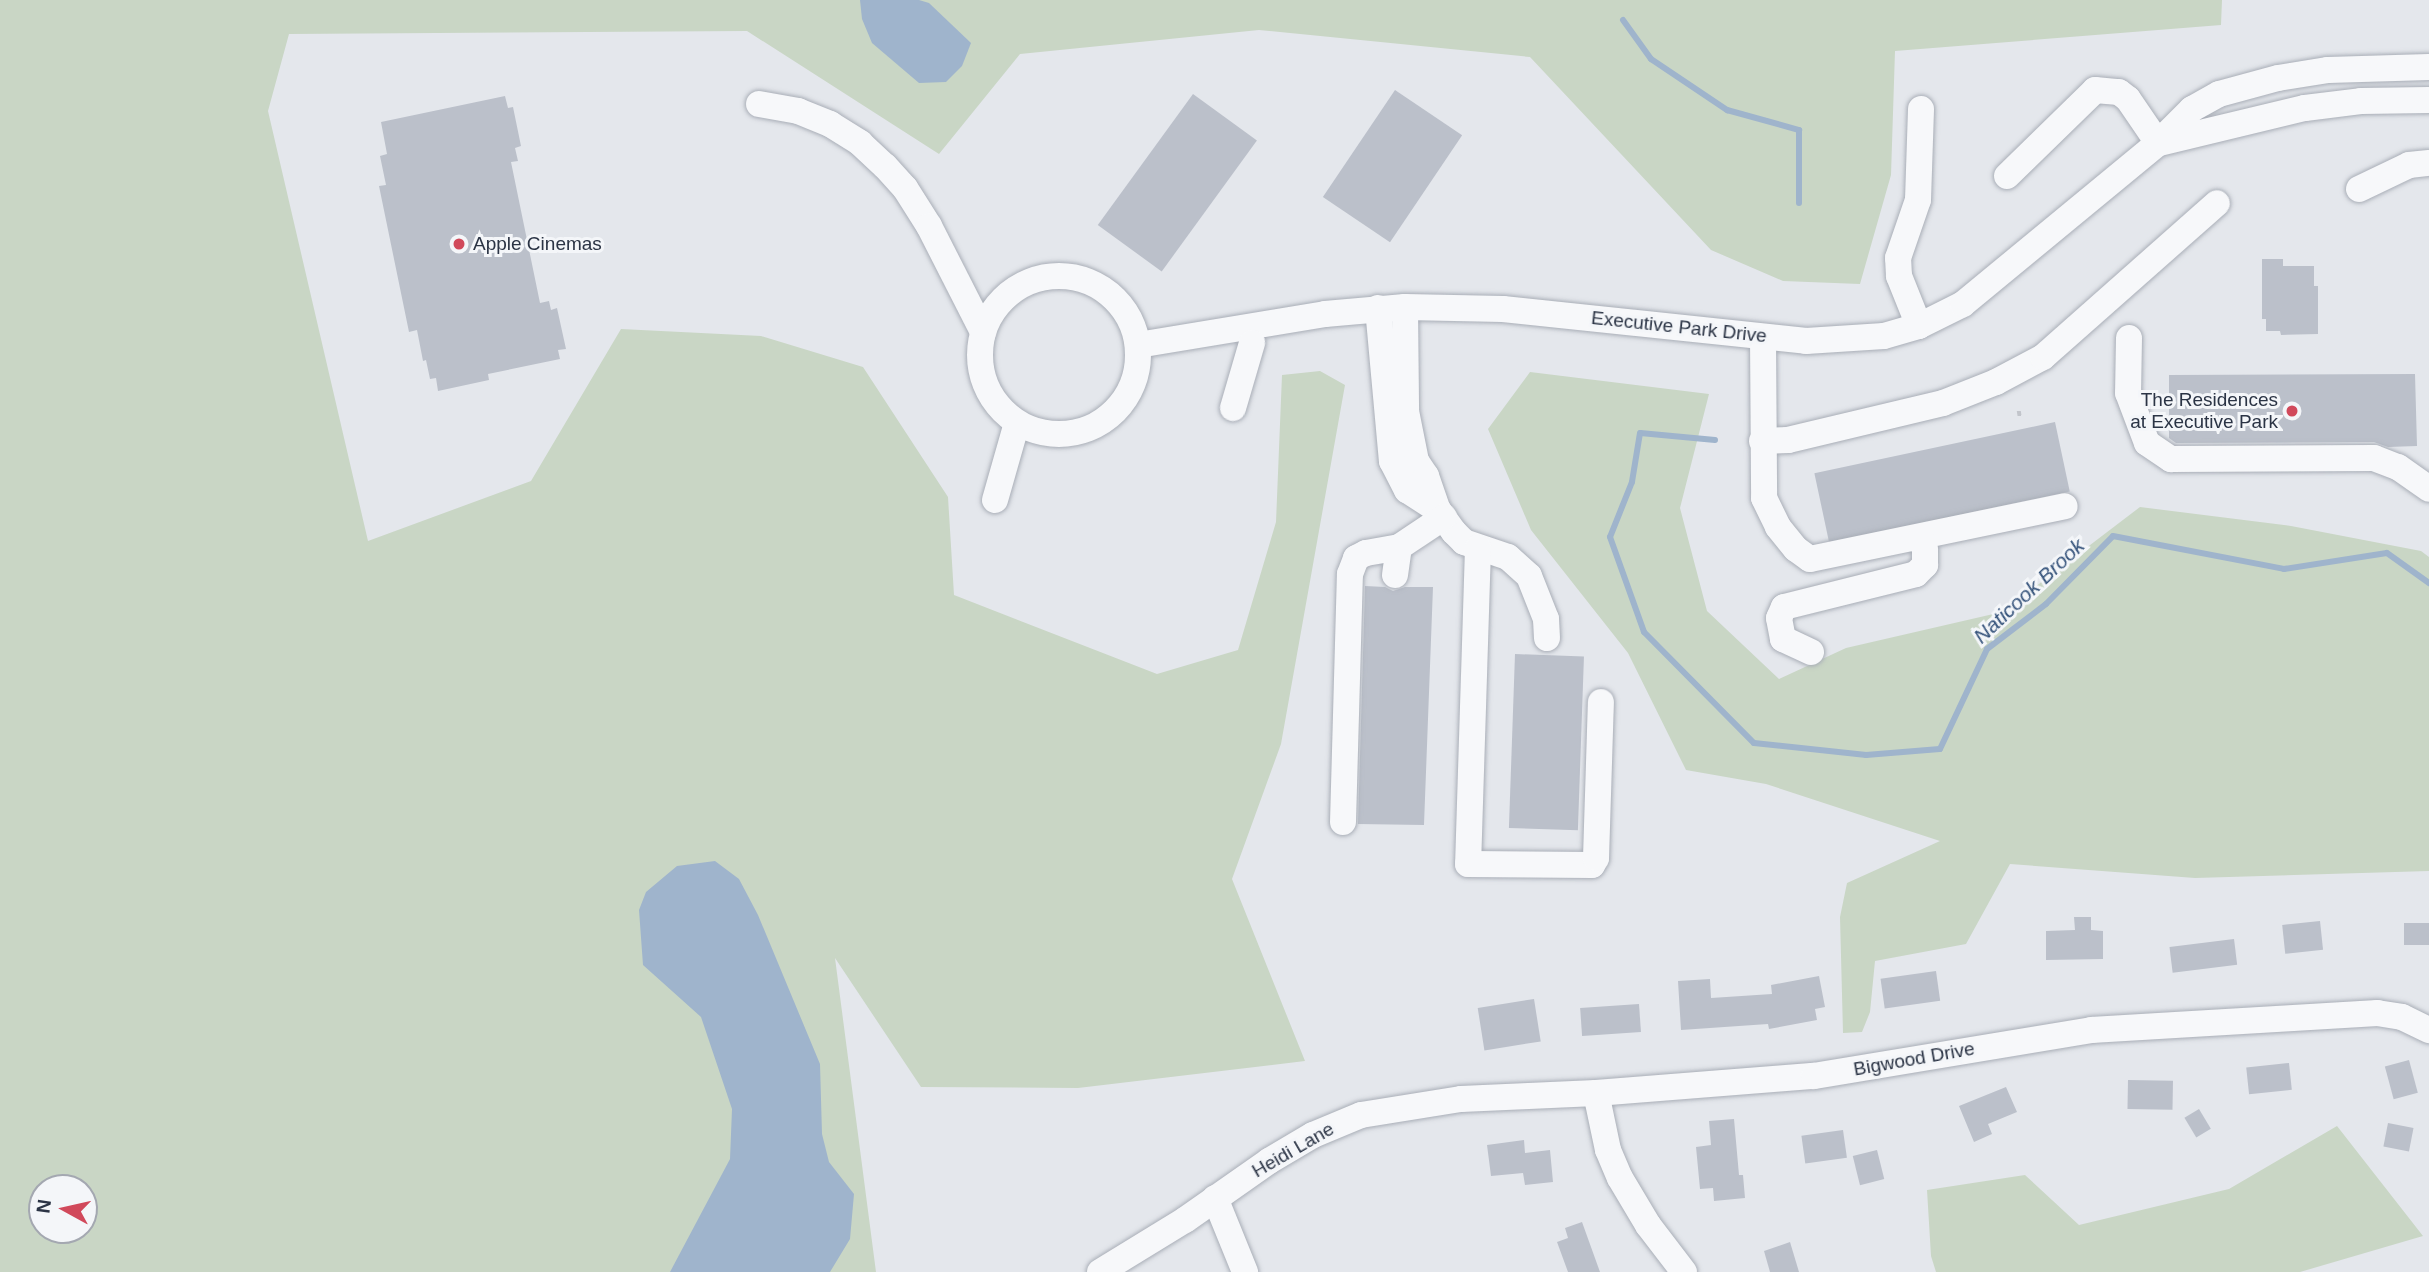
<!DOCTYPE html>
<style>
body{margin:0}
#map{position:relative;width:2429px;height:1272px;overflow:hidden;background:#e4e7ec;font-family:Helvetica,sans-serif}
div>[style]{position:absolute}
[style*='--x']{left:calc(var(--x)*1px);top:calc(var(--y)*1px);width:calc(var(--w)*1px);rotate:calc(var(--a)*1deg)}
.green>*{inset:0;background:#c9d6c5}
.water>*{inset:0;background:#9fb4cc}
.stream>*{height:6px;margin:-3px;padding:0 3px;transform-origin:3px;border-radius:3px;background:#9fb4cc}
.building>*{inset:0;background:#bbc0ca;transform-origin:0 0}
.path>*{height:3.5px;margin-top:-1.75px;transform-origin:0;background:repeating-linear-gradient(90deg,#c2c5cb 0 5px,transparent 0 10px)}
.roads{filter:drop-shadow(0 0 2px #a9aeb7) drop-shadow(0 0 2px #a9aeb7)}
.minor>*{height:26px;margin:-13px;padding:0 13px;transform-origin:13px;border-radius:13px;background:#f7f8fa}
.minor>.ring{margin:-13px;padding:0;box-sizing:content-box;background:none;border:26px solid #f7f8fa;border-radius:50%}
.dots>*{width:19px;height:19px;translate:-50% -50%;box-sizing:border-box;border:4px solid #f4f6f9;border-radius:50%}
span{translate:-50% -50%;white-space:nowrap;text-align:center;line-height:1.15;-webkit-text-stroke:6px #f4f6f9;paint-order:stroke}
.poi-label{font-size:19px;color:#2b3445}
.left{translate:0 -50%;text-align:left}
.right{translate:-100% -50%;text-align:right}
.street-label{font-size:19px;color:#2b3445}
.water-label{font-size:21px;color:#34527a;font-style:italic}
.north{position:absolute;left:28px;top:1174px;width:70px;height:70px;box-sizing:border-box;background:#f4f6f9;border:2px solid #a4a8b1;border-radius:50%;rotate:278deg;font-size:19px;font-weight:700;line-height:28px;text-align:center;color:#2b3445}
.north::after{content:'';display:block;margin:auto;width:24px;height:32px;background:#d1495b;clip-path:polygon(50% 0,100% 100%,50% 72%,0 100%)}
</style>
<div id="map">
<div class="green">
<div style="clip-path:polygon(evenodd,0 0,2222px 0,2221px 25px,1895px 51px,1891px 175px,1860px 284px,1783px 281px,1711px 250px,1530px 57px,1259px 30px,1020px 54px,939px 154px,747px 31px,289px 34px,268px 111px,368px 541px,531px 481px,621px 329px,761px 336px,863px 367px,948px 497px,954px 595px,1157px 674px,1238px 650px,1276px 522px,1282px 375px,1320px 371px,1345px 385px,1281px 744px,1232px 879px,1305px 1061px,1078px 1088px,921px 1087px,835px 958px,876px 1272px,0 1272px,0 0,42px 1188px,84px 1188px,84px 1230px,42px 1230px,42px 1188px)"></div>
<div style="clip-path:polygon(1530px 372px,1709px 394px,1680px 508px,1707px 611px,1779px 679px,1846px 648px,2002px 612px,2140px 507px,2291px 526px,2421px 551px,2429px 557px,2429px 871px,2195px 878px,2010px 864px,1966px 944px,1875px 961px,1870px 1012px,1862px 1032px,1843px 1033px,1840px 917px,1847px 883px,1940px 841px,1766px 784px,1686px 770px,1628px 653px,1531px 530px,1488px 429px)"></div>
<div style="clip-path:polygon(2337px 1126px,2423px 1236px,2300px 1272px,1936px 1272px,1931px 1256px,1927px 1190px,2025px 1175px,2079px 1225px,2229px 1189px)"></div>
</div>
<div class="water">
<div style="clip-path:polygon(860px 0,919px 0,929px 3px,971px 43px,962px 66px,946px 82px,919px 83px,872px 43px,862px 19px)"></div>
<div style="clip-path:polygon(715px 861px,739px 879px,758px 915px,820px 1064px,822px 1134px,829px 1162px,854px 1194px,850px 1239px,830px 1272px,670px 1272px,730px 1159px,732px 1109px,701px 1017px,643px 965px,639px 910px,646px 892px,677px 866px)"></div>
</div>
<div class="stream">
<div style="--x:1623;--y:20;--w:48;--a:54.3"></div>
<div style="--x:1651;--y:59;--w:92;--a:33.9"></div>
<div style="--x:1727;--y:110;--w:75;--a:15.5"></div>
<div style="--x:1799;--y:130;--w:73;--a:90"></div>
<div style="--x:1715;--y:440;--w:75;--a:-174.7"></div>
<div style="--x:1640;--y:433;--w:50;--a:99.3"></div>
<div style="--x:1632;--y:482;--w:59;--a:111.8"></div>
<div style="--x:1610;--y:537;--w:101;--a:70.3"></div>
<div style="--x:1644;--y:632;--w:156;--a:45.3"></div>
<div style="--x:1754;--y:743;--w:113;--a:6.1"></div>
<div style="--x:1866;--y:755;--w:74;--a:-4.6"></div>
<div style="--x:1940;--y:749;--w:110;--a:-64.8"></div>
<div style="--x:1987;--y:649;--w:74;--a:-37.3"></div>
<div style="--x:2046;--y:604;--w:95;--a:-45.4"></div>
<div style="--x:2113;--y:536;--w:174;--a:10.9"></div>
<div style="--x:2284;--y:569;--w:104;--a:-8.8"></div>
<div style="--x:2387;--y:553;--w:52;--a:35.5"></div>
</div>
<div class="building">
<div style="left:1395px;top:90px;width:81px;height:129px;rotate:34deg"></div>
<div style="left:1193px;top:94px;width:79px;height:162px;rotate:36deg"></div>
<div style="clip-path:polygon(505px 96px,508px 108px,513px 107px,521px 146px,515px 148px,518px 161px,511px 162px,540px 303px,549px 301px,551px 310px,557px 308px,566px 349px,558px 350px,560px 359px,488px 374px,489px 380px,438px 391px,436px 378px,430px 379px,426px 360px,423px 361px,417px 330px,409px 332px,379px 186px,386px 185px,380px 156px,387px 154px,381px 122px)"></div>
<div style="clip-path:polygon(2262px 259px,2283px 259px,2283px 266px,2314px 266px,2314px 286px,2318px 286px,2318px 334px,2281px 335px,2280px 331px,2266px 331px,2266px 319px,2262px 319px)"></div>
<div style="clip-path:polygon(2415px 374px,2417px 446px,2388px 447px,2374px 442px,2176px 443px,2169px 438px,2169px 375px)"></div>
<div style="left:2055px;top:422px;width:71px;height:246px;rotate:78deg"></div>
<div style="clip-path:polygon(1365px 586px,1385px 587px,1393px 591px,1405px 587px,1433px 587px,1424px 825px,1358px 824px)"></div>
<div style="left:1515px;top:654px;width:69px;height:174px;rotate:2deg"></div>
<div style="clip-path:polygon(2074px 917px,2091px 917px,2091px 930px,2103px 931px,2103px 959px,2046px 960px,2046px 931px,2075px 930px)"></div>
<div style="left:2320px;top:921px;width:29px;height:38px;rotate:84deg"></div>
<div style="left:2429px;top:923px;width:22px;height:25px;rotate:90deg"></div>
<div style="left:2234px;top:939px;width:26px;height:65px;rotate:83deg"></div>
<div style="left:1936px;top:971px;width:30px;height:56px;rotate:82deg"></div>
<div style="clip-path:polygon(1819px 976px,1825px 1007px,1815px 1009px,1817px 1020px,1769px 1029px,1768px 1024px,1681px 1030px,1678px 981px,1710px 979px,1711px 998px,1772px 994px,1771px 985px)"></div>
<div style="left:1534px;top:999px;width:43px;height:57px;rotate:81deg"></div>
<div style="left:1639px;top:1004px;width:28px;height:59px;rotate:86deg"></div>
<div style="left:2409px;top:1060px;width:34px;height:25px;rotate:75deg"></div>
<div style="left:2289px;top:1063px;width:27px;height:43px;rotate:84deg"></div>
<div style="left:2128px;top:1080px;width:45px;height:29px;rotate:1deg"></div>
<div style="clip-path:polygon(2006px 1087px,2017px 1112px,1988px 1124px,1992px 1134px,1974px 1142px,1959px 1106px)"></div>
<div style="left:2199px;top:1109px;width:23px;height:17px;rotate:59deg"></div>
<div style="clip-path:polygon(1734px 1119px,1739px 1175px,1743px 1175px,1745px 1198px,1714px 1201px,1713px 1188px,1700px 1189px,1696px 1147px,1711px 1145px,1709px 1121px)"></div>
<div style="left:2388px;top:1123px;width:26px;height:24px;rotate:11deg"></div>
<div style="left:1843px;top:1130px;width:28px;height:42px;rotate:82deg"></div>
<div style="clip-path:polygon(1524px 1140px,1525px 1153px,1550px 1150px,1553px 1182px,1525px 1185px,1523px 1173px,1491px 1176px,1487px 1145px)"></div>
<div style="left:1877px;top:1150px;width:30px;height:25px;rotate:76deg"></div>
<div style="clip-path:polygon(1582px 1222px,1600px 1272px,1568px 1272px,1557px 1242px,1568px 1238px,1565px 1228px)"></div>
<div style="clip-path:polygon(1790px 1242px,1799px 1272px,1770px 1272px,1764px 1251px)"></div>
</div>
<div class="path">
<div style="--x:2019;--y:411;--w:6;--a:81"></div>
</div>
<div class="roads">
<div class="minor">
<div style="--x:759;--y:104;--w:40;--a:10"></div>
<div style="--x:798;--y:111;--w:35;--a:22"></div>
<div style="--x:830;--y:124;--w:36;--a:32"></div>
<div style="--x:860;--y:143;--w:34;--a:43"></div>
<div style="--x:885;--y:166;--w:30;--a:48"></div>
<div style="--x:905;--y:188;--w:45;--a:57.7"></div>
<div style="--x:929;--y:226;--w:119;--a:63"></div>
<div style="--x:2159;--y:143;--w:150;--a:-13.5"></div>
<div style="--x:2305;--y:108;--w:56;--a:-7.1"></div>
<div style="--x:2361;--y:101;--w:68;--a:-0.8"></div>
<div style="--x:2007;--y:176;--w:123;--a:-44.3"></div>
<div style="--x:2095;--y:90;--w:24;--a:5"></div>
<div style="--x:2119;--y:92;--w:11;--a:38"></div>
<div style="--x:2128;--y:99;--w:53;--a:55.7"></div>
<div style="--x:2359;--y:189;--w:55;--a:-25.6"></div>
<div style="--x:2409;--y:165;--w:20;--a:-6"></div>
<div class="ring" style="left:980px;top:276px;width:132px;height:132px"></div>
<div style="--x:1405;--y:307;--w:104;--a:89.4"></div>
<div style="--x:1406;--y:411;--w:51;--a:78.7"></div>
<div style="--x:1416;--y:461;--w:18;--a:56"></div>
<div style="--x:1426;--y:476;--w:36;--a:71"></div>
<div style="--x:1438;--y:510;--w:27;--a:54"></div>
<div style="--x:1454;--y:532;--w:14;--a:45"></div>
<div style="--x:1464;--y:542;--w:46;--a:18.8"></div>
<div style="--x:1508;--y:557;--w:28;--a:42"></div>
<div style="--x:1529;--y:576;--w:46;--a:68.4"></div>
<div style="--x:1546;--y:619;--w:19;--a:87"></div>
<div style="--x:1378;--y:308;--w:154;--a:84.8"></div>
<div style="--x:1392;--y:461;--w:33;--a:63"></div>
<div style="--x:1407;--y:490;--w:37;--a:33"></div>
<div style="--x:1919;--y:326;--w:54;--a:-111.8"></div>
<div style="--x:1899;--y:276;--w:18;--a:-93"></div>
<div style="--x:1898;--y:258;--w:61;--a:-71"></div>
<div style="--x:1918;--y:200;--w:91;--a:-88.1"></div>
<div style="--x:1763;--y:337;--w:161;--a:89.6"></div>
<div style="--x:1764;--y:498;--w:32;--a:64"></div>
<div style="--x:1778;--y:527;--w:28;--a:51"></div>
<div style="--x:1796;--y:549;--w:17;--a:36"></div>
<div style="--x:1810;--y:559;--w:260;--a:-11.7"></div>
<div style="--x:2129;--y:338;--w:55;--a:91"></div>
<div style="--x:2128;--y:393;--w:53;--a:69.2"></div>
<div style="--x:2147;--y:443;--w:29;--a:34"></div>
<div style="--x:2171;--y:459;--w:203;--a:-0.3"></div>
<div style="--x:2374;--y:458;--w:26;--a:21"></div>
<div style="--x:2398;--y:467;--w:38;--a:35"></div>
<div style="--x:1138;--y:345;--w:190;--a:-9.4"></div>
<div style="--x:1325;--y:314;--w:80;--a:-5"></div>
<div style="--x:1405;--y:307;--w:98;--a:1.2"></div>
<div style="--x:1503;--y:309;--w:305;--a:6"></div>
<div style="--x:1806;--y:341;--w:78;--a:-3.7"></div>
<div style="--x:1884;--y:336;--w:36;--a:-16"></div>
<div style="--x:1919;--y:326;--w:49;--a:-26.6"></div>
<div style="--x:1963;--y:304;--w:253;--a:-39.5"></div>
<div style="--x:2158;--y:143;--w:48;--a:-45"></div>
<div style="--x:2192;--y:109;--w:31;--a:-29"></div>
<div style="--x:2219;--y:94;--w:61;--a:-15.2"></div>
<div style="--x:2278;--y:78;--w:51;--a:-9.1"></div>
<div style="--x:2328;--y:70;--w:101;--a:-1.7"></div>
<div style="--x:1233;--y:408;--w:68;--a:-73.7"></div>
<div style="--x:1762;--y:441;--w:26;--a:-2"></div>
<div style="--x:1788;--y:440;--w:159;--a:-13.4"></div>
<div style="--x:1943;--y:403;--w:57;--a:-21.6"></div>
<div style="--x:1996;--y:382;--w:53;--a:-28"></div>
<div style="--x:2043;--y:357;--w:232;--a:-41.5"></div>
<div style="--x:995;--y:500;--w:80;--a:-74.1"></div>
<div style="--x:1478;--y:548;--w:316;--a:91.8"></div>
<div style="--x:1468;--y:864;--w:124;--a:0.5"></div>
<div style="--x:1592;--y:865;--w:8;--a:-60"></div>
<div style="--x:1596;--y:858;--w:156;--a:-88.2"></div>
<div style="--x:1395;--y:575;--w:28;--a:-82"></div>
<div style="--x:1399;--y:547;--w:54;--a:-33.7"></div>
<div style="--x:1811;--y:652;--w:31;--a:-155"></div>
<div style="--x:1783;--y:639;--w:21;--a:-101"></div>
<div style="--x:1779;--y:618;--w:12;--a:-66"></div>
<div style="--x:1784;--y:607;--w:136;--a:-14"></div>
<div style="--x:1916;--y:574;--w:13;--a:-45"></div>
<div style="--x:1925;--y:565;--w:15;--a:-90"></div>
<div style="--x:1925;--y:550;--w:13;--a:-108"></div>
<div style="--x:1343;--y:822;--w:248;--a:-88.4"></div>
<div style="--x:1350;--y:574;--w:17;--a:-69"></div>
<div style="--x:1356;--y:558;--w:11;--a:-27"></div>
<div style="--x:1366;--y:553;--w:34;--a:-10"></div>
<div style="--x:1596;--y:1093;--w:58;--a:78.1"></div>
<div style="--x:1608;--y:1150;--w:30;--a:67"></div>
<div style="--x:1620;--y:1178;--w:55;--a:59.2"></div>
<div style="--x:1648;--y:1225;--w:59;--a:52.5"></div>
<div style="--x:1215;--y:1198;--w:80;--a:67.9"></div>
<div style="--x:1100;--y:1272;--w:100;--a:-31.5"></div>
<div style="--x:1185;--y:1220;--w:103;--a:-35.1"></div>
<div style="--x:1269;--y:1161;--w:51;--a:-30.6"></div>
<div style="--x:1313;--y:1135;--w:52;--a:-22.6"></div>
<div style="--x:1361;--y:1115;--w:101;--a:-9.1"></div>
<div style="--x:1461;--y:1099;--w:135;--a:-2.5"></div>
<div style="--x:1596;--y:1093;--w:219;--a:-4.5"></div>
<div style="--x:1814;--y:1076;--w:281;--a:-9.4"></div>
<div style="--x:2091;--y:1030;--w:287;--a:-3.4"></div>
<div style="--x:2377;--y:1013;--w:25;--a:9"></div>
<div style="--x:2402;--y:1017;--w:30;--a:26"></div>
</div>
</div>
<div class="dots">
<div style="left:459px;top:244px;background:#d1495b"></div>
<div style="left:2292px;top:411px;background:#d1495b"></div>
</div>
<div class="poi-label">
<span class="left" style="left:473px;top:244px">Apple Cinemas</span>
<span class="right" style="left:2278px;top:411px">The Residences<br>at Executive Park</span>
</div>
<div class="street-label">
<span style="left:1679px;top:327px;rotate:6deg">Executive Park Drive</span>
<span style="left:1914px;top:1059px;rotate:-10deg">Bigwood Drive</span>
<span style="left:1293px;top:1150px;rotate:-30deg">Heidi Lane</span>
</div>
<div class="water-label">
<span style="left:2029px;top:591px;rotate:-43deg">Naticook Brook</span>
</div>
<div class="north">N</div>
</div>
